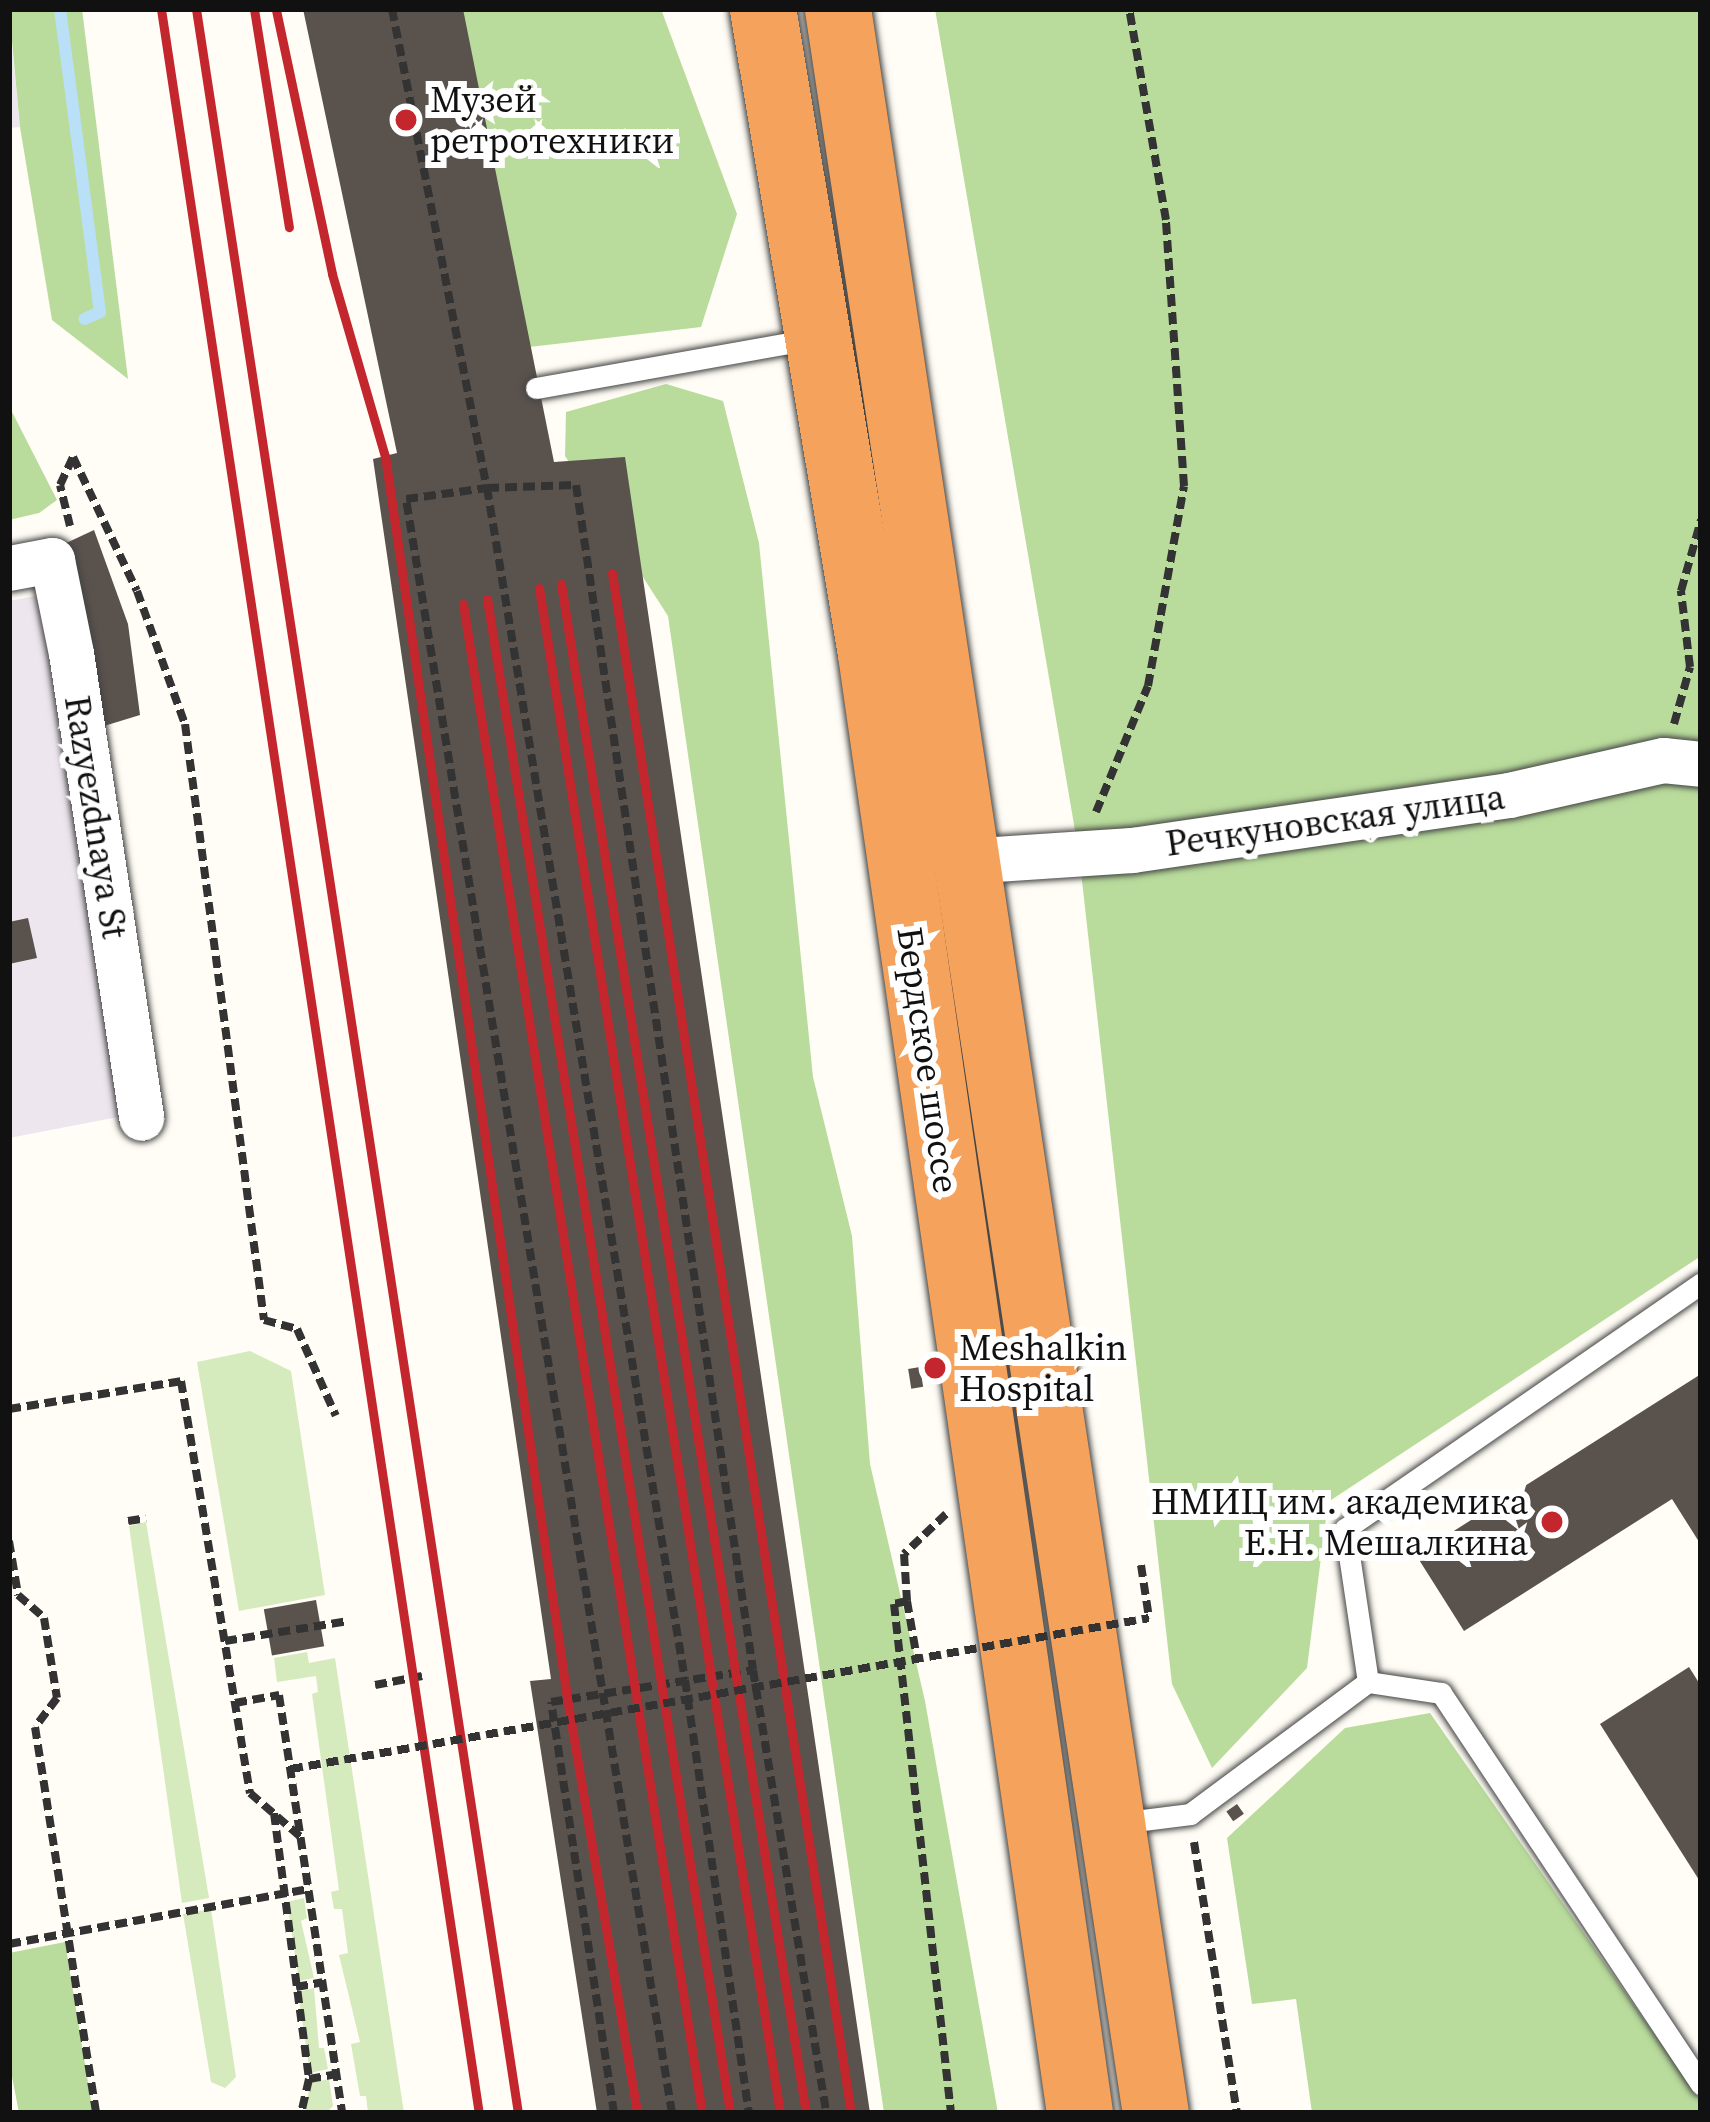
<!DOCTYPE html>
<meta charset="utf-8">
<style>
body{margin:0}
#map{position:relative;width:1710px;height:2122px;overflow:hidden;background:#fffdf5;font-family:"Source Serif 4",serif}
div>[style]{position:absolute}
[style*='--x']{left:calc(var(--x)*1px);top:calc(var(--y)*1px);width:calc(var(--w)*1px);rotate:calc(var(--a)*1deg)}
.industrial>*{inset:0;background:#eee6ef}
.green>*{inset:0;background:#d5ebbd}
.forest>*{inset:0;background:#b9dc9c}
.stream>*{height:12px;margin:-6px;padding:0 6px;transform-origin:6px;border-radius:6px;background:#b9e0f7}
.building>*{inset:0;background:#5a524d;transform-origin:0 0}
.path>*{height:8px;margin-top:-4px;transform-origin:0;background:repeating-linear-gradient(90deg,#333 0 12px,transparent 0 18px)}
.roads{filter:drop-shadow(0 0 3px #444) drop-shadow(0 0 3px #444)}
.lane>*{height:21px;margin:-10.5px;padding:0 10.5px;transform-origin:10.5px;border-radius:10.5px;background:#fff}
.street>*{height:45px;margin:-22.5px;padding:0 22.5px;transform-origin:22.5px;border-radius:22.5px;background:#fff}
.highway>*{height:66px;margin:-33px;padding:0 33px;transform-origin:33px;border-radius:33px;background:#f5a25d}
.rail>*{height:9px;margin:-4.5px;padding:0 4.5px;transform-origin:4.5px;border-radius:4.5px;background:#c4262e}
.path-bridge>*{height:8px;margin-top:-4px;transform-origin:0;background:repeating-linear-gradient(90deg,#333 0 12px,transparent 0 18px)}
.dots>*{width:33px;height:33px;translate:-50% -50%;box-sizing:border-box;border:6px solid #fff;border-radius:50%}
span{translate:-50% -50%;white-space:nowrap;text-align:center;line-height:1.15;-webkit-text-stroke:12px #fff;paint-order:stroke}
.poi-label{font-size:36px;color:#111}
.left{translate:0 -50%;text-align:left}
.right{translate:-100% -50%;text-align:right}
.street-label{font-size:36px;color:#111}
.frame{position:absolute;inset:0;border:12px solid #111;pointer-events:none}
</style>
<div id="map">
<div class="industrial">
<div style="clip-path:polygon(9px 17px,20px 127px,9px 128px)"></div>
<div style="clip-path:polygon(51px 593px,139px 1113px,9px 1138px,9px 601px)"></div>
</div>
<div class="green">
<div style="clip-path:polygon(250px 1351px,291px 1371px,325px 1595px,239px 1611px,197px 1362px)"></div>
<div style="clip-path:polygon(146px 1522px,209px 1898px,182px 1903px,129px 1526px)"></div>
<div style="clip-path:polygon(307px 1652px,309px 1663px,335px 1658px,404px 2113px,368px 2113px,366px 2096px,360px 2096px,351px 2044px,360px 2042px,339px 1955px,348px 1953px,342px 1909px,334px 1909px,331px 1892px,339px 1890px,312px 1694px,318px 1692px,316px 1676px,277px 1682px,274px 1658px)"></div>
<div style="clip-path:polygon(304px 1898px,307px 1918px,301px 1921px,314px 1978px,299px 1981px,287px 1902px)"></div>
<div style="clip-path:polygon(211px 1909px,236px 2077px,225px 2088px,211px 2082px,183px 1914px)"></div>
<div style="clip-path:polygon(314px 1988px,319px 2048px,324px 2048px,328px 2069px,310px 2073px,298px 1992px)"></div>
<div style="clip-path:polygon(329px 2079px,333px 2106px,326px 2113px,305px 2113px,310px 2083px)"></div>
</div>
<div class="forest">
<div style="clip-path:polygon(9px 9px,82px 9px,128px 379px,52px 320px,20px 127px)"></div>
<div style="clip-path:polygon(438px 9px,661px 9px,737px 214px,701px 327px,495px 351px)"></div>
<div style="clip-path:polygon(935px 9px,1701px 9px,1701px 1256px,1328px 1502px,1307px 1668px,1212px 1768px,1172px 1684px,1079px 854px)"></div>
<div style="clip-path:polygon(666px 384px,723px 401px,759px 543px,813px 1077px,852px 1236px,870px 1464px,925px 1701px,998px 2113px,884px 2113px,668px 616px,565px 456px,566px 412px)"></div>
<div style="clip-path:polygon(9px 406px,57px 500px,39px 513px,9px 520px)"></div>
<div style="clip-path:polygon(1430px 1713px,1701px 2101px,1701px 2113px,1312px 2113px,1296px 1999px,1252px 2004px,1227px 1838px,1345px 1728px)"></div>
<div style="clip-path:polygon(65px 1942px,93px 2113px,19px 2113px,9px 2061px,9px 1953px)"></div>
</div>
<div class="stream">
<div style="--x:60;--y:9;--w:306;--a:82.5"></div>
<div style="--x:100;--y:312;--w:17;--a:156"></div>
</div>
<div class="building">
<div style="clip-path:polygon(303px 9px,463px 9px,554px 462px,625px 457px,870px 2113px,597px 2113px,530px 1681px,551px 1679px,373px 459px,397px 453px)"></div>
<div style="clip-path:polygon(94px 530px,128px 624px,140px 715px,104px 726px,62px 545px)"></div>
<div style="clip-path:polygon(28px 918px,37px 958px,9px 964px,9px 922px)"></div>
<div style="left:920px;top:1367px;width:20px;height:12px;rotate:81deg"></div>
<div style="clip-path:polygon(1701px 1374px,1701px 1545px,1672px 1499px,1464px 1631px,1416px 1555px)"></div>
<div style="left:316px;top:1600px;width:47px;height:53px;rotate:80deg"></div>
<div style="clip-path:polygon(1689px 1667px,1701px 1686px,1701px 1883px,1600px 1724px)"></div>
<div style="left:1237px;top:1804px;width:12px;height:13px;rotate:55deg"></div>
</div>
<div class="path">
<div style="--x:392;--y:9;--w:488;--a:78.8"></div>
<div style="--x:487;--y:488;--w:1208;--a:80.57"></div>
<div style="--x:685;--y:1680;--w:438;--a:81.6"></div>
<div style="--x:70;--y:526;--w:42;--a:-103.7"></div>
<div style="--x:60;--y:485;--w:31;--a:-65"></div>
<div style="--x:73;--y:457;--w:148;--a:64.5"></div>
<div style="--x:137;--y:591;--w:141;--a:70.2"></div>
<div style="--x:185;--y:724;--w:601;--a:82.45"></div>
<div style="--x:264;--y:1320;--w:34;--a:15"></div>
<div style="--x:297;--y:1329;--w:95;--a:65.9"></div>
<div style="--x:1674;--y:724;--w:59;--a:-74.3"></div>
<div style="--x:1690;--y:667;--w:77;--a:-96.8"></div>
<div style="--x:1681;--y:591;--w:74;--a:-74.3"></div>
<div style="--x:1096;--y:812;--w:136;--a:-67.6"></div>
<div style="--x:1148;--y:686;--w:203;--a:-79.8"></div>
<div style="--x:1184;--y:486;--w:267;--a:-93.9"></div>
<div style="--x:1166;--y:220;--w:214;--a:-99.9"></div>
<div style="--x:9;--y:1409;--w:174;--a:-9.2"></div>
<div style="--x:181;--y:1381;--w:418;--a:80.5"></div>
<div style="--x:250;--y:1793;--w:69;--a:40.9"></div>
<div style="--x:946;--y:1514;--w:58;--a:136.4"></div>
<div style="--x:904;--y:1554;--w:47;--a:86.3"></div>
<div style="--x:907;--y:1601;--w:13;--a:167"></div>
<div style="--x:894;--y:1604;--w:512;--a:83.61"></div>
<div style="--x:128;--y:1521;--w:18;--a:-9"></div>
<div style="--x:9;--y:1541;--w:55;--a:80.5"></div>
<div style="--x:18;--y:1595;--w:35;--a:41"></div>
<div style="--x:44;--y:1618;--w:81;--a:80.8"></div>
<div style="--x:57;--y:1698;--w:36;--a:127"></div>
<div style="--x:35;--y:1727;--w:391;--a:81"></div>
<div style="--x:1141;--y:1565;--w:54;--a:81.4"></div>
<div style="--x:907;--y:1601;--w:59;--a:80.2"></div>
<div style="--x:225;--y:1641;--w:125;--a:-9.2"></div>
<div style="--x:375;--y:1685;--w:48;--a:-10.8"></div>
<div style="--x:235;--y:1703;--w:45;--a:-10.3"></div>
<div style="--x:279;--y:1695;--w:423;--a:81.4"></div>
<div style="--x:274;--y:1813;--w:268;--a:82.5"></div>
<div style="--x:309;--y:2079;--w:35;--a:103"></div>
<div style="--x:1194;--y:1842;--w:274;--a:81"></div>
<div style="--x:9;--y:1944;--w:306;--a:-10.4"></div>
<div style="--x:296;--y:1987;--w:27;--a:-10"></div>
<div style="--x:309;--y:2079;--w:28;--a:-10"></div>
<div style="--x:614;--y:2113;--w:416;--a:-98.7"></div>
<div style="--x:551;--y:1702;--w:205;--a:-9"></div>
<div style="--x:672;--y:2113;--w:1636;--a:-99.36"></div>
<div style="--x:406;--y:499;--w:82;--a:-7.7"></div>
<div style="--x:487;--y:488;--w:89;--a:-1.9"></div>
<div style="--x:576;--y:485;--w:1198;--a:81.5"></div>
<div style="--x:753;--y:1670;--w:449;--a:80.6"></div>
</div>
<div class="roads">
<div class="lane">
<div style="--x:536;--y:388;--w:279;--a:-10.1"></div>
<div style="--x:1368;--y:1682;--w:74;--a:8.6"></div>
<div style="--x:1441;--y:1693;--w:470;--a:56.4"></div>
<div style="--x:1119;--y:1823;--w:72;--a:-7.2"></div>
<div style="--x:1190;--y:1814;--w:222;--a:-36.6"></div>
<div style="--x:1368;--y:1682;--w:155;--a:-98.5"></div>
<div style="--x:1345;--y:1529;--w:433;--a:-34.6"></div>
</div>
<div class="street">
<div style="--x:9;--y:568;--w:44;--a:-10.5"></div>
<div style="--x:52;--y:560;--w:95;--a:78.5"></div>
<div style="--x:71;--y:653;--w:470;--a:81.4"></div>
<div style="--x:965;--y:861;--w:167;--a:-3.8"></div>
<div style="--x:1132;--y:850;--w:381;--a:-8.3"></div>
<div style="--x:1509;--y:795;--w:158;--a:-12.8"></div>
<div style="--x:1663;--y:760;--w:38;--a:6"></div>
</div>
<div class="highway">
<div style="--x:763;--y:9;--w:654;--a:80.49"></div>
<div style="--x:871;--y:654;--w:1474;--a:81.85"></div>
<div style="--x:838;--y:9;--w:2128;--a:81.41"></div>
</div>
</div>
<div class="rail">
<div style="--x:161;--y:9;--w:2128;--a:81.41"></div>
<div style="--x:196;--y:9;--w:2128;--a:81.3"></div>
<div style="--x:254;--y:9;--w:221;--a:80.9"></div>
<div style="--x:276;--y:10;--w:270;--a:78"></div>
<div style="--x:332;--y:274;--w:190;--a:73.8"></div>
<div style="--x:385;--y:456;--w:1255;--a:81.66"></div>
<div style="--x:567;--y:1698;--w:421;--a:80.4"></div>
<div style="--x:612;--y:573;--w:1558;--a:81.18"></div>
<div style="--x:561;--y:584;--w:1549;--a:80.9"></div>
<div style="--x:539;--y:588;--w:1544;--a:81.02"></div>
<div style="--x:487;--y:599;--w:1533;--a:80.88"></div>
<div style="--x:463;--y:604;--w:1528;--a:81"></div>
</div>
<div class="path-bridge">
<div style="--x:291;--y:1769;--w:871;--a:-9.98"></div>
</div>
<div class="dots">
<div style="left:406px;top:120px;background:#c4262e"></div>
<div style="left:935px;top:1368px;background:#c4262e"></div>
<div style="left:1552px;top:1522px;background:#c4262e"></div>
</div>
<div class="poi-label">
<span class="left" style="left:430px;top:120px">Музей<br>ретротехники</span>
<span class="left" style="left:959px;top:1368px">Meshalkin<br>Hospital</span>
<span class="right" style="left:1528px;top:1522px">НМИЦ им. академика<br>Е.Н. Мешалкина</span>
</div>
<div class="street-label">
<span style="left:96px;top:817px;rotate:81deg">Razyezdnaya St</span>
<span style="left:1335px;top:820px;rotate:-8deg">Речкуновская улица</span>
<span style="left:928px;top:1060px;rotate:82deg">Бердское шоссе</span>
</div>
<div class="frame"></div>
</div>
